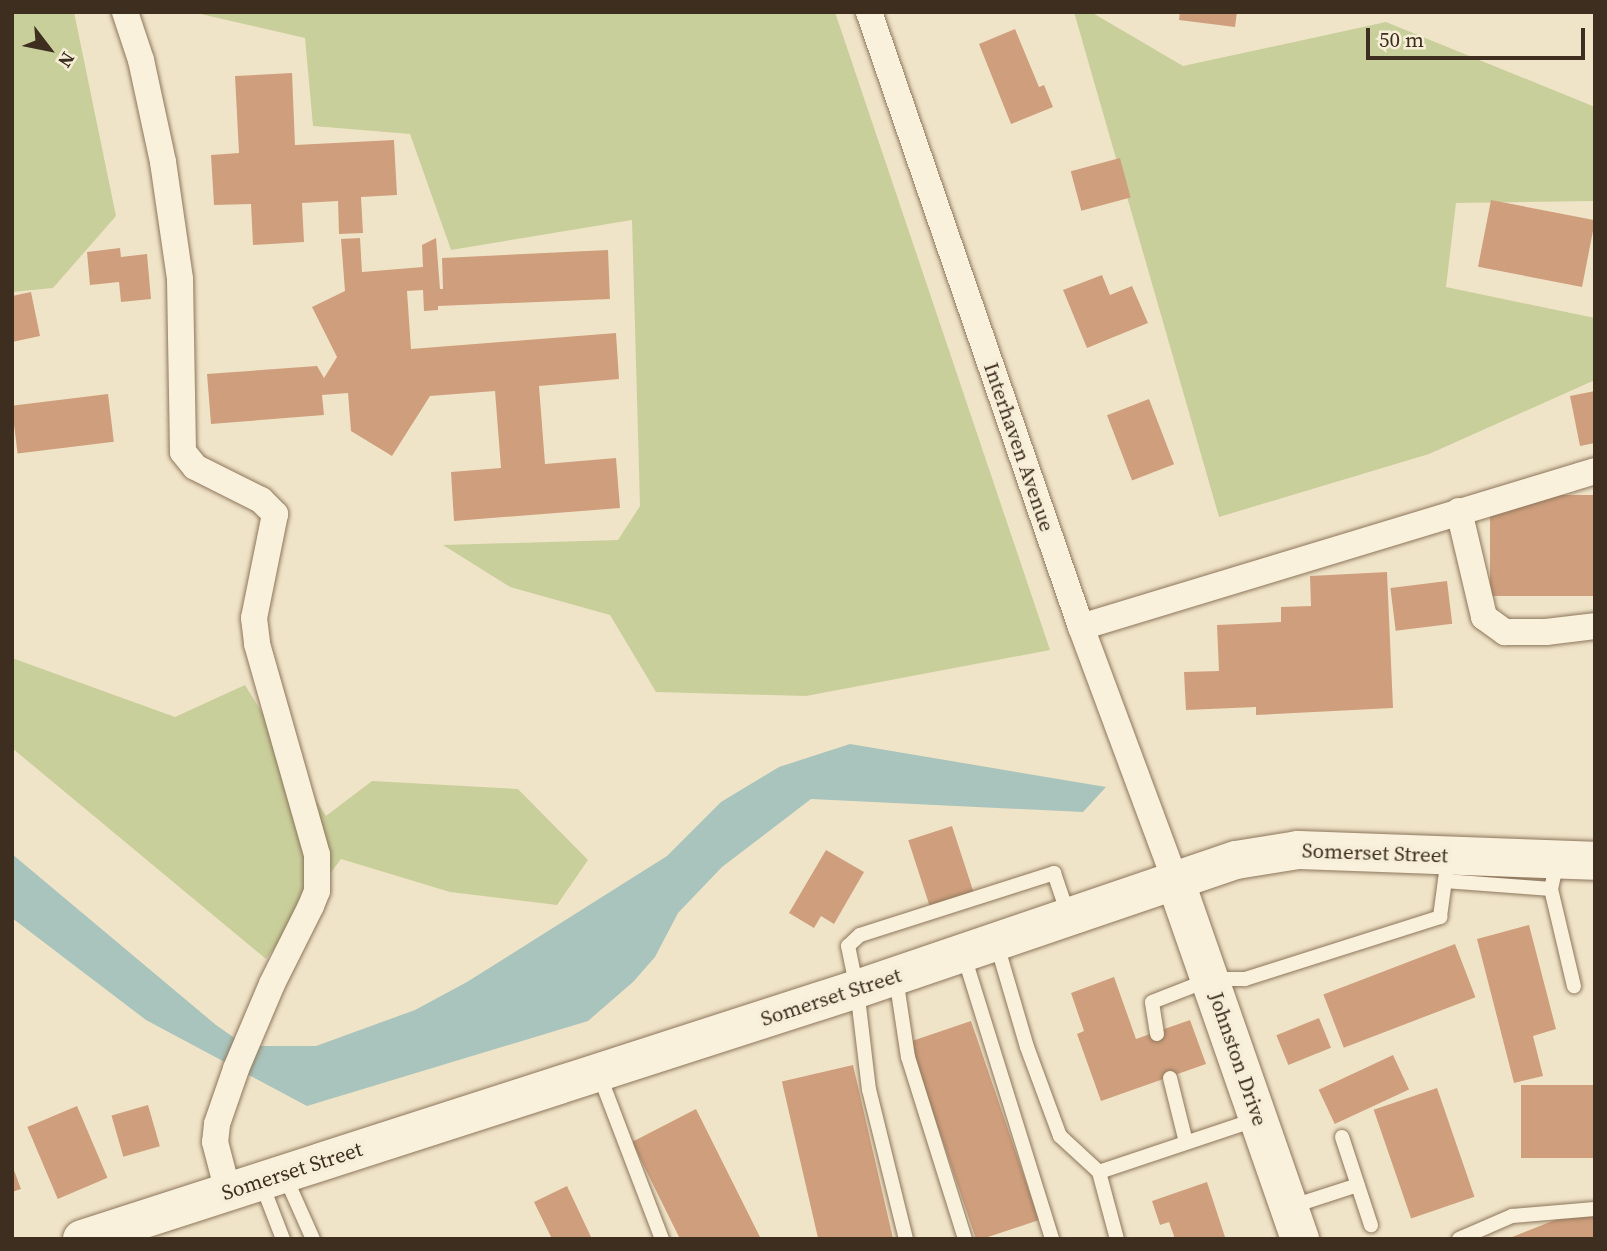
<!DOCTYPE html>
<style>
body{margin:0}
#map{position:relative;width:1607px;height:1251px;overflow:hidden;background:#f0e4c8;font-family:"Source Serif 4",serif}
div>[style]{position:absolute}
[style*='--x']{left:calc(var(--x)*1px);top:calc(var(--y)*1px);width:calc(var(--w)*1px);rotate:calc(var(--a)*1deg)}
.green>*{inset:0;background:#c9cf9b}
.water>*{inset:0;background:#a9c4bc}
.building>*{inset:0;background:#cf9f7d;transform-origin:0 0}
.roads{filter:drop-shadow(0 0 2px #8d765c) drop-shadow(0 0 2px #8d765c)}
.lane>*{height:14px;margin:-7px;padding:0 7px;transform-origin:7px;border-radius:7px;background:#faf1dc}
.street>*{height:26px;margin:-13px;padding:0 13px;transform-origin:13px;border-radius:13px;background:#faf1dc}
.secondary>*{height:38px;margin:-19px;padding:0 19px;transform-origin:19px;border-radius:19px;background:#faf1dc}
span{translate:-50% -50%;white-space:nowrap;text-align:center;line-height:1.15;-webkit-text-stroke:7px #f7eed8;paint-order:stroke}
.street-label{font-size:21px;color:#3d2e20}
.frame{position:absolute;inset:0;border:14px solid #3d2e20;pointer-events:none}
.north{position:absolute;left:14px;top:14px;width:70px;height:70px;-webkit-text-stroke:5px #f7eed8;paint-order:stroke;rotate:122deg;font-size:19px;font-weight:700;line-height:28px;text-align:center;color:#3d2e20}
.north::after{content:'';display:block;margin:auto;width:24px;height:32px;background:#3d2e20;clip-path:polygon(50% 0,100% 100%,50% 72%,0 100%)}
.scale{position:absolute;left:1366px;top:28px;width:219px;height:32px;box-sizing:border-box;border:4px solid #3d2e20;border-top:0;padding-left:9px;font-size:21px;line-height:24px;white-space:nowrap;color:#3d2e20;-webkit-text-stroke:5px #f7eed8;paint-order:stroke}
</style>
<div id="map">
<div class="green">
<div style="clip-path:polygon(12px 12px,74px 12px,116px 216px,53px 288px,12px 292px)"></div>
<div style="clip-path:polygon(192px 12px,835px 12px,1050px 650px,806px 696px,656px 692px,610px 615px,510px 587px,443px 545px,618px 540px,640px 506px,632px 220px,451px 250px,410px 134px,313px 126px,305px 38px)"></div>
<div style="clip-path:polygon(1074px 12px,1091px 12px,1183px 66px,1386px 22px,1595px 107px,1595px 201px,1456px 203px,1446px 287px,1595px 318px,1595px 380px,1429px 454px,1219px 517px)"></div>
<div style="clip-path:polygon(12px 658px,175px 717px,245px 685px,326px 816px,372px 781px,518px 789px,588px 860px,557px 905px,450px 892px,341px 859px,266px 959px,12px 748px)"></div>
</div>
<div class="water">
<div style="clip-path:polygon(850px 744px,1106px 787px,1083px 812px,811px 799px,722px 867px,678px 913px,655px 957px,633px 982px,588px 1021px,307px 1106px,146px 1020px,12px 918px,12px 854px,216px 1025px,246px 1046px,316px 1046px,415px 1010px,467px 982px,667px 856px,721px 802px,779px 767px)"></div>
</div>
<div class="building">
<div style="clip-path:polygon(1180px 12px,1237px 12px,1235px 27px,1179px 20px)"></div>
<div style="clip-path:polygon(1015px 29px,1039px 87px,1044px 85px,1053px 107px,1011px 124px,979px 44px)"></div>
<div style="clip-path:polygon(292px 73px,295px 145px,394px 140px,397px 195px,361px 197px,363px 233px,339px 234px,338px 201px,302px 203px,304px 242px,253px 245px,251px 204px,214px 205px,211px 155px,239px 153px,235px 76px)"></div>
<div style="left:1120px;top:158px;width:41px;height:51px;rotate:75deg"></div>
<div style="left:1491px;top:200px;width:106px;height:68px;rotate:11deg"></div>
<div style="clip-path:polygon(360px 238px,362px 272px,423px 267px,422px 245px,436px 238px,440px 289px,443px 289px,442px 258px,608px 250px,610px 299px,438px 306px,438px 310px,424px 311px,423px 290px,407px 291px,411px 349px,616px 333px,619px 379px,539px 386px,545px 464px,616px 458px,620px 508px,454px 521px,451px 472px,501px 468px,495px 391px,430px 396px,392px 456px,351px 431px,348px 393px,322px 395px,324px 415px,211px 424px,207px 374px,317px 366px,324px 378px,337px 357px,312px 307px,345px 291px,341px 239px)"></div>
<div style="clip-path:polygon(120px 248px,121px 257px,147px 254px,151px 299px,121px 302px,119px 282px,90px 285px,87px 252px)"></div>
<div style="clip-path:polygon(1102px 275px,1110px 295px,1132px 286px,1148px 323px,1087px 348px,1063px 290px)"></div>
<div style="clip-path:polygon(31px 292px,40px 336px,12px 342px,12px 296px)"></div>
<div style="clip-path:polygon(1595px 391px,1595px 443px,1580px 446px,1570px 396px)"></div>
<div style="left:108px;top:394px;width:48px;height:97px;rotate:83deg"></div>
<div style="left:1149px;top:399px;width:70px;height:45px;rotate:69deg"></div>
<div style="left:1595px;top:495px;width:101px;height:105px;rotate:90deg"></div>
<div style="clip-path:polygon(1387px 572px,1393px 708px,1256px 715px,1256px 707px,1186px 710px,1184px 672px,1219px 671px,1217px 625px,1281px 622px,1281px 607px,1311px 606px,1310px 576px)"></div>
<div style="left:1447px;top:581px;width:43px;height:57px;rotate:83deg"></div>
<div style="left:952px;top:826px;width:70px;height:46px;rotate:72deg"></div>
<div style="clip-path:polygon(826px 850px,864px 872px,834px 924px,821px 916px,814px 928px,789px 913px)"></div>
<div style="clip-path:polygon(1529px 925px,1556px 1029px,1533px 1036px,1543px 1076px,1514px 1083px,1477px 939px)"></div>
<div style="left:1455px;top:944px;width:57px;height:141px;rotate:69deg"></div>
<div style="clip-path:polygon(1114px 977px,1136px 1039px,1190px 1020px,1206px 1064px,1101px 1101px,1077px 1034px,1084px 1031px,1071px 993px)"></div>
<div style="left:1319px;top:1018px;width:32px;height:46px;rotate:68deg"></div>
<div style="clip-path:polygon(971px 1021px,1039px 1220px,982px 1239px,976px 1239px,909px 1042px)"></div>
<div style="left:1393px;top:1055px;width:38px;height:82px;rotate:65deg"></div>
<div style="left:853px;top:1065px;width:178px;height:73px;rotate:77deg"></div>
<div style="left:1595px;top:1085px;width:73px;height:74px;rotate:90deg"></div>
<div style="left:1437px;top:1088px;width:115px;height:67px;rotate:71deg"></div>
<div style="left:148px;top:1105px;width:43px;height:38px;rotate:74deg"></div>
<div style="left:77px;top:1106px;width:78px;height:54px;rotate:67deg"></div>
<div style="clip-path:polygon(696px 1109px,761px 1239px,680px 1239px,632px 1142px)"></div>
<div style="clip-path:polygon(12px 1165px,21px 1189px,12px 1192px)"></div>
<div style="clip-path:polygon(1207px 1182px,1225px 1237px,1175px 1239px,1169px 1222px,1160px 1225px,1152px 1201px)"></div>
<div style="clip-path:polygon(567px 1186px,592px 1239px,552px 1239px,534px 1202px)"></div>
<div style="clip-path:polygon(1595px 1214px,1595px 1239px,1507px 1239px,1565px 1216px)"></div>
</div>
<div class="roads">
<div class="lane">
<div style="--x:1557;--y:861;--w:29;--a:102"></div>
<div style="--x:1551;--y:889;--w:100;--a:76.7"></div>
<div style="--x:1445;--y:881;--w:106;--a:4.3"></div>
<div style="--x:997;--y:945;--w:106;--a:73.6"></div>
<div style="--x:1027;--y:1047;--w:95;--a:69.7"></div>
<div style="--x:1060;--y:1136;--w:53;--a:42.7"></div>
<div style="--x:1099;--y:1172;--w:69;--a:75"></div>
<div style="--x:964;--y:956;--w:296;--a:72.7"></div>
<div style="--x:896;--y:978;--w:80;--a:81.4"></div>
<div style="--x:908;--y:1057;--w:191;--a:72.6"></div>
<div style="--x:1157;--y:1034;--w:32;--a:-99"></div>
<div style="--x:1152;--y:1002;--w:63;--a:-21.3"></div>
<div style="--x:1211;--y:979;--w:34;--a:0"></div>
<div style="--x:1245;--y:979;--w:205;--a:-17.6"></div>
<div style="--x:1440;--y:917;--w:60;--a:-82.3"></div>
<div style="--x:599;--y:1074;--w:177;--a:69.1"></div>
<div style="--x:1170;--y:1078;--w:66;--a:76"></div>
<div style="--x:1342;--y:1137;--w:93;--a:71.8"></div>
<div style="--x:1099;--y:1172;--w:167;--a:-18.5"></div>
<div style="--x:284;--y:1174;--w:71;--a:66"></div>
<div style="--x:261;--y:1182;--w:61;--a:68.9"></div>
<div style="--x:1290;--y:1207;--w:71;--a:-17.9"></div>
<div style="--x:906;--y:1239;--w:154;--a:-103.9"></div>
<div style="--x:869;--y:1090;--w:102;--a:-96.8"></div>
<div style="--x:857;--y:989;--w:44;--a:-101.8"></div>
<div style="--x:848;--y:946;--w:16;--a:-43"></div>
<div style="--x:860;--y:935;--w:204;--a:-17.7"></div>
<div style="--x:1054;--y:873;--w:46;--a:71.2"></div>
<div style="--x:1459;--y:1239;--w:58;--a:-23.5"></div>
<div style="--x:1512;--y:1216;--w:83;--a:-4.8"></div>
</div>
<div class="street">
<div style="--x:125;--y:12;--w:51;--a:71.6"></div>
<div style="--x:141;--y:60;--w:104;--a:77.8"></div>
<div style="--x:163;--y:162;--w:118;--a:81.7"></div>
<div style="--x:180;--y:279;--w:173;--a:89"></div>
<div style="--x:183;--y:452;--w:19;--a:51"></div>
<div style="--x:195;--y:467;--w:74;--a:26.6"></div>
<div style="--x:261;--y:500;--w:20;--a:45"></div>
<div style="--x:275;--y:514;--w:106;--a:101.4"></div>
<div style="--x:254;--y:618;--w:26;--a:83"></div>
<div style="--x:257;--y:644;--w:219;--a:74.1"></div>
<div style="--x:317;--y:855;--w:36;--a:90"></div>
<div style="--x:317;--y:891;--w:16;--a:112"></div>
<div style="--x:311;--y:906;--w:87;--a:116.6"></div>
<div style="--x:272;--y:984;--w:92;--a:113"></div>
<div style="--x:236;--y:1069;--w:58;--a:109.1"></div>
<div style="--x:217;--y:1124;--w:18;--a:96"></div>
<div style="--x:215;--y:1142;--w:52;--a:75.4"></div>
<div style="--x:869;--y:12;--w:651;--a:70.98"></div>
<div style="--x:1081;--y:627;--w:270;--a:69.6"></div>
<div style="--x:1459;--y:511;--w:109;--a:76.7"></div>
<div style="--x:1484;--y:617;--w:26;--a:36"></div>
<div style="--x:1505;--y:632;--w:41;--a:0"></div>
<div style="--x:1546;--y:632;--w:49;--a:-7"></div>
<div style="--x:1081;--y:627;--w:537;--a:-16.88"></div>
</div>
<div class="secondary">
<div style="--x:1175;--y:880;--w:380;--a:70.8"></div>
<div style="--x:82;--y:1239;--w:814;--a:-17.88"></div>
<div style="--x:857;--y:989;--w:400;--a:-18.8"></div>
<div style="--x:1236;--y:860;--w:63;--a:-9.2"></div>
<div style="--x:1298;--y:850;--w:297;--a:2.1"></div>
</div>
</div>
<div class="street-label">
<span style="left:1019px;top:447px;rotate:71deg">Interhaven Avenue</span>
<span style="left:1375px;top:853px;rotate:2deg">Somerset Street</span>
<span style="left:831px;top:997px;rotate:-18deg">Somerset Street</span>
<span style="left:1238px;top:1059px;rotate:71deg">Johnston Drive</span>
<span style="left:292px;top:1171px;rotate:-18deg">Somerset Street</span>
</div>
<div class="frame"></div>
<div class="north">N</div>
<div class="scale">50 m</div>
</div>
